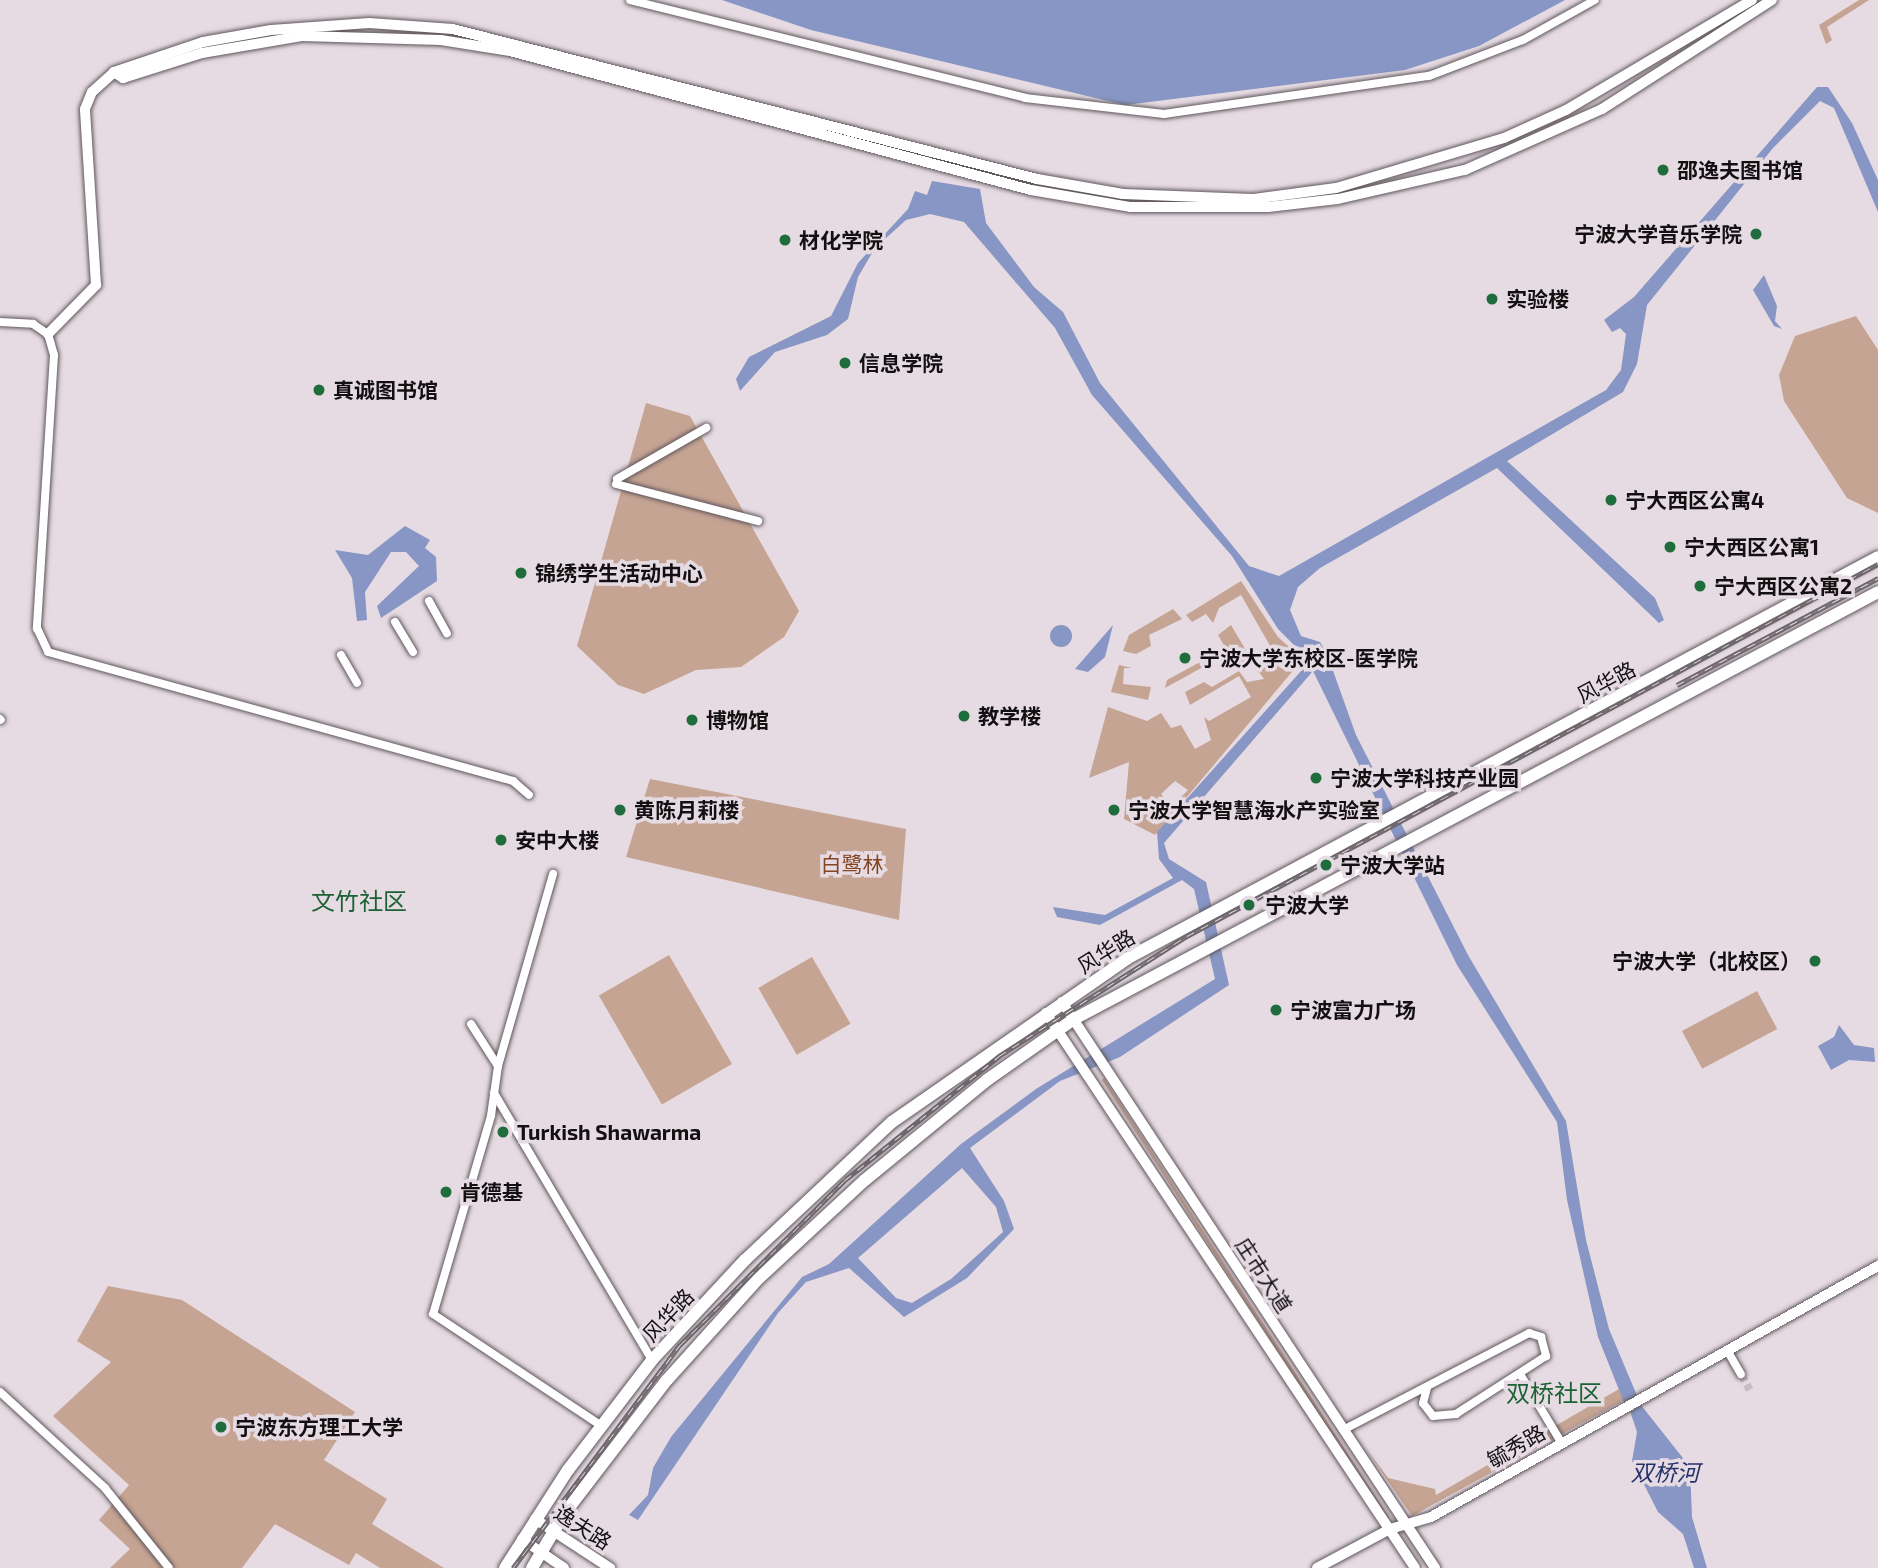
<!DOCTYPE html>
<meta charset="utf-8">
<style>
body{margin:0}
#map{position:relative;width:1878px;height:1568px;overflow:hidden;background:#e6dbe2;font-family:"Exo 2","Noto Sans SC",sans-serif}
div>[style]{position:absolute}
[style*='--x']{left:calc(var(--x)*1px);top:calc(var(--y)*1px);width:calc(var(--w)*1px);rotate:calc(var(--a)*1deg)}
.green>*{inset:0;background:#c6a493;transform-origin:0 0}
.water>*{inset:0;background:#8796c4}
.round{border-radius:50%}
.minor-tunnel>*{height:8px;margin-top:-4px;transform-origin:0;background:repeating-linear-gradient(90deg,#c6bdc3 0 8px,transparent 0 12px)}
.roads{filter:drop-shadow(0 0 2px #5f565c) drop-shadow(0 0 2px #5f565c)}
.minor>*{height:8px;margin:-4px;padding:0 4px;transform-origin:4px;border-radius:4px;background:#fff}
.tertiary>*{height:10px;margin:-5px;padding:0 5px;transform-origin:5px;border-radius:5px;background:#fff}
.secondary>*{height:10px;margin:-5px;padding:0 5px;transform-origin:5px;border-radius:5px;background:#fff}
.primary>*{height:12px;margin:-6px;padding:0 6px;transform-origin:6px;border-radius:6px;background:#fff}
.rail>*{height:5px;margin-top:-2.5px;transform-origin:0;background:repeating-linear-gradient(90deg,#e6dbe2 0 8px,#6d666b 0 16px);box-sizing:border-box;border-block:2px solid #6d666b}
.dots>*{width:19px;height:19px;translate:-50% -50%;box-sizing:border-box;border:4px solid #e6dbe2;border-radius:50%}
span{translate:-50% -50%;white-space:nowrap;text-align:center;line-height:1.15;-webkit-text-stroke:7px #e6dbe2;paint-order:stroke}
.poi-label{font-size:21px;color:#141012;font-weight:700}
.left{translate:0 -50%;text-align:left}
.right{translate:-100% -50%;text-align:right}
.street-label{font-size:21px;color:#141012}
.park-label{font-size:21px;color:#84441f}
.water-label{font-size:23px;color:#24316a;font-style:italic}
.quarter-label{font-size:24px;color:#1b6235}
</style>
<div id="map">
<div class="green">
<div style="clip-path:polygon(1859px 0,1869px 0,1827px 27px,1832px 40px,1826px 44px,1819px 25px)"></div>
<div style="clip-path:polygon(1856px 316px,1878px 350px,1878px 513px,1847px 498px,1784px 401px,1779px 375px,1795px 336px)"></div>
<div style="clip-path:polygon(646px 403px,690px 416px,799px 611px,784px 637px,741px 667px,696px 670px,644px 694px,618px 685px,577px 646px)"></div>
<div style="clip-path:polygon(evenodd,1241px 581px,1278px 637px,1308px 664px,1302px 660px,1155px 835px,1124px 819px,1129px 762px,1089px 778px,1108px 707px,1147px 721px,1161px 713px,1171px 728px,1181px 725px,1195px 749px,1211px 740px,1204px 717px,1209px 721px,1251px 697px,1239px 676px,1190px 705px,1185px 692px,1204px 682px,1212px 687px,1239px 671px,1247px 682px,1264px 679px,1256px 668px,1273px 651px,1241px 595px,1219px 608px,1213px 623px,1206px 614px,1192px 622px,1186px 615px,1241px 581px,1175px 781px,1188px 790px,1172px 806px,1161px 794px,1175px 781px)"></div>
<div style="clip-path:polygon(1173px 609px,1182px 619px,1149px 635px,1151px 646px,1136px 654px,1123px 651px,1129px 635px)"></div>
<div style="clip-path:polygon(1231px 625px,1251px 659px,1261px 661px,1235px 664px,1218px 635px)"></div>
<div style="clip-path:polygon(1213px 655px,1206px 665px,1211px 672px,1203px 667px,1165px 688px,1167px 680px)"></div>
<div style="clip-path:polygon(1119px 665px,1132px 668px,1124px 668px,1123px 684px,1151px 687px,1148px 700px,1111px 692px)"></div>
<div style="clip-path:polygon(650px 779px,906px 829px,899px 920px,626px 857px)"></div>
<div style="left:669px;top:955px;width:126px;height:81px;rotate:60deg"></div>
<div style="left:812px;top:957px;width:77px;height:62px;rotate:60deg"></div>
<div style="left:1757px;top:991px;width:43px;height:85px;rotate:62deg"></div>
<div style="left:1104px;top:1078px;width:524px;height:3px;rotate:57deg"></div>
<div style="clip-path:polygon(108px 1286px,182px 1300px,355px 1412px,324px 1460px,387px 1499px,372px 1524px,444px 1568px,380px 1568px,356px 1553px,349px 1565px,275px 1524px,242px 1568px,110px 1568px,130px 1549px,99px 1520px,129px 1485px,53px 1416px,111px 1362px,77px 1341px)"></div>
<div style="clip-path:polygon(1619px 1389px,1624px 1400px,1412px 1516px,1364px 1446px,1388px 1478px,1435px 1489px,1436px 1495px)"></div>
</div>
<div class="water">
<div style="clip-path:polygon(722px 0,1565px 0,1479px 46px,1405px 70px,1125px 105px,811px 30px)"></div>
<div style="clip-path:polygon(evenodd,1817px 87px,1828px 87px,1852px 123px,1878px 180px,1878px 212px,1834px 108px,1820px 101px,1773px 148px,1647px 305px,1637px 364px,1623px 392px,1507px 461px,1655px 598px,1664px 620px,1659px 623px,1497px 468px,1320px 568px,1298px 587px,1290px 610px,1301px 636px,1320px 642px,1327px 654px,1356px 735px,1468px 955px,1566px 1121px,1586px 1240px,1609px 1329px,1638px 1398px,1625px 1405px,1598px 1337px,1567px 1200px,1557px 1122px,1457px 965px,1313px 671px,1164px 843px,1169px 859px,1206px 882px,1229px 985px,1120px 1057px,1060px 1081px,970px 1148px,1004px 1201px,1014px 1229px,967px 1278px,904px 1317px,849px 1268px,806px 1282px,778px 1313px,638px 1520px,629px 1515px,648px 1495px,653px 1468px,671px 1437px,802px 1277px,829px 1264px,961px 1144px,1036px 1089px,1215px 979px,1194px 889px,1182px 880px,1100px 925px,1057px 917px,1053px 907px,1105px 915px,1173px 878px,1159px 859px,1157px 832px,1310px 661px,1278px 629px,1232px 556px,1092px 395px,1055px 328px,964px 222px,930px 214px,906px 220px,875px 248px,858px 277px,848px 319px,827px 335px,775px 352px,740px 391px,736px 379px,749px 357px,831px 316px,858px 263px,908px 209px,915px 191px,927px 195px,932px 181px,980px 189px,986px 223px,1034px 287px,1063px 312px,1100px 383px,1249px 566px,1279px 576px,1606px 390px,1621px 370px,1626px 334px,1620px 328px,1612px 332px,1604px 320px,1634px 297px,1817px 87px,962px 1168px,996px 1207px,1003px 1232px,951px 1279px,912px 1303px,896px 1298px,858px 1258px,962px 1168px)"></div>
<div style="clip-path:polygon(1764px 275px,1777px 306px,1775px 321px,1782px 329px,1774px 326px,1753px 290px)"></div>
<div style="clip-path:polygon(405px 526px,430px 540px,425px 548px,436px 557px,437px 581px,381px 618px,377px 606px,419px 566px,406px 552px,391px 552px,365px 592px,367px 620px,357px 621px,352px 578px,335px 550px,368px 555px)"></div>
<div class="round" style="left:1050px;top:625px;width:22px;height:22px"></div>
<div style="clip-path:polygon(1113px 625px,1105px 657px,1088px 672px,1075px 669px)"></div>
<div style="clip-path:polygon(1839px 1025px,1854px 1045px,1874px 1048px,1875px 1062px,1849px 1060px,1831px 1070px,1818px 1046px,1834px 1037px)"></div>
<div style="clip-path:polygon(1641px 1405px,1690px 1467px,1692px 1517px,1707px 1568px,1694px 1568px,1683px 1534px,1658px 1512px,1632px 1461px,1637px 1432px,1630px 1411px)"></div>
</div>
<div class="minor-tunnel">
<div style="--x:1741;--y:1374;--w:18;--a:61"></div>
</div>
<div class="roads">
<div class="minor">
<div style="--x:630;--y:0;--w:407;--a:13.9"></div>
<div style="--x:1025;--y:98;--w:140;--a:6.6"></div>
<div style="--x:1164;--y:114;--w:268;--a:-8.2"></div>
<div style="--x:1429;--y:76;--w:101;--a:-21"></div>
<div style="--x:1523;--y:40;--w:82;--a:-29.1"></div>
<div style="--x:0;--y:322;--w:33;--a:3"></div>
<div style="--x:33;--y:324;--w:18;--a:34"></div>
<div style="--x:48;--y:334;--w:22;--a:74"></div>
<div style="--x:54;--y:355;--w:274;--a:93.6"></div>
<div style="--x:37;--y:628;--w:26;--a:65"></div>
<div style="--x:48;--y:652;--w:483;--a:15.5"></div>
<div style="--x:513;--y:781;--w:21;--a:41"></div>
<div style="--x:617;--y:479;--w:103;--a:-29.8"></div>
<div style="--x:616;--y:484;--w:147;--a:14.6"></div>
<div style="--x:429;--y:601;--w:37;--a:61"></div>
<div style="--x:395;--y:622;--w:35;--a:59"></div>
<div style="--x:341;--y:655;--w:32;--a:60"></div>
<div style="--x:0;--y:719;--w:1;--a:45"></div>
<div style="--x:471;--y:1024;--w:50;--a:57.3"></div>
<div style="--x:498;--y:1066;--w:200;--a:-74"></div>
<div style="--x:498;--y:1066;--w:50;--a:98"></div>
<div style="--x:491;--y:1116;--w:206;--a:106.3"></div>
<div style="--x:433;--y:1314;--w:201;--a:33.6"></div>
<div style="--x:494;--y:1093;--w:310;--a:59.4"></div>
<div style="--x:1727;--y:1350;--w:28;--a:60"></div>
<div style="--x:1520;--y:1374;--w:79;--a:58.9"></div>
<div style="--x:0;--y:1392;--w:142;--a:42.4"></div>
<div style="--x:105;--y:1488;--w:102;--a:51.3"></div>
<div style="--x:1343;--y:1430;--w:210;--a:-27.5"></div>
<div style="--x:1529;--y:1333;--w:13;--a:18"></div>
<div style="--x:1541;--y:1337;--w:20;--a:75"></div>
<div style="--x:1546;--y:1356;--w:107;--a:147.2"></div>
<div style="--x:1456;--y:1414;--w:23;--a:175"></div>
<div style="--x:1433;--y:1416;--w:16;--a:-128"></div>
<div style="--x:1423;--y:1403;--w:16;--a:-75"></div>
</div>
<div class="tertiary">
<div style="--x:1752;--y:0;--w:216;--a:149.4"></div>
<div style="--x:1566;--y:110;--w:68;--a:155.7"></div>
<div style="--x:1504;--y:138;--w:175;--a:163.4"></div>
<div style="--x:1336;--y:188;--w:85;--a:172.5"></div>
<div style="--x:1252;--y:199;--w:129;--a:-177.8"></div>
<div style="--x:1123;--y:194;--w:87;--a:-170.1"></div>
<div style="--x:1037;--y:179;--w:603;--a:-165.6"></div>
<div style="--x:453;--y:29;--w:84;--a:-175.9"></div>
<div style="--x:369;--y:23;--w:98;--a:175.9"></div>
<div style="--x:271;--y:30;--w:69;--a:170"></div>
<div style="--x:203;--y:42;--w:94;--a:161.4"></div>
<div style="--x:114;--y:72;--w:11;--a:34"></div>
<div style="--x:123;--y:78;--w:83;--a:-17.6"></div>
<div style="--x:202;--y:53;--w:101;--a:-9.6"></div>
<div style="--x:302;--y:36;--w:139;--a:1.6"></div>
<div style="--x:441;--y:40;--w:70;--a:9.1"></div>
<div style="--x:510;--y:51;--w:539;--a:14.94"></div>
<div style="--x:1031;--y:190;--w:100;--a:9.7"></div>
<div style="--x:1130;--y:207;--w:138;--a:0"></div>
<div style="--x:1268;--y:207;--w:70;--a:-6.5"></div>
<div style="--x:1338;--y:199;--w:130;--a:-12.9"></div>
<div style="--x:1465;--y:170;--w:150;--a:-24"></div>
<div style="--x:1602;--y:109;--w:202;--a:-32.7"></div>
<div style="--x:48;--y:334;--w:69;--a:-45.6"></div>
<div style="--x:96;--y:285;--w:176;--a:-93.6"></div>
<div style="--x:85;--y:109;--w:18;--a:-68"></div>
<div style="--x:92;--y:92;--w:30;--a:-42"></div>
<div style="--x:1317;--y:1568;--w:83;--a:-28.1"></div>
<div style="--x:1390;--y:1529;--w:43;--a:-16.3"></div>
<div style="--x:1431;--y:1517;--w:513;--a:-29.32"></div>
</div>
<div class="secondary">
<div style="--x:1062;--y:1002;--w:678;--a:56.61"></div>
<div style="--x:1046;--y:1013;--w:666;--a:56.38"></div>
<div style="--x:535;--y:1519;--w:90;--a:33.2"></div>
<div style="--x:522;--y:1539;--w:51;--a:34.6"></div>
</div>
<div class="primary">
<div style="--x:505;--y:1568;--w:117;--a:-57.3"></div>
<div style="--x:568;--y:1470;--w:138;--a:-52.6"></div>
<div style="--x:652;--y:1360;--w:137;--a:-47.1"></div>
<div style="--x:745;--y:1260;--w:202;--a:-43.2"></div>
<div style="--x:892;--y:1122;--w:287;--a:-34.8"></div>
<div style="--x:1128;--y:958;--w:850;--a:-28.13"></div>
<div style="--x:532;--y:1568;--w:63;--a:-59.3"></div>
<div style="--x:564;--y:1514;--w:169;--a:-52.5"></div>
<div style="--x:667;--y:1380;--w:137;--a:-48"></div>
<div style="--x:759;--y:1278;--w:144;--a:-42.8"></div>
<div style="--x:865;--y:1180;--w:158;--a:-39.3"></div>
<div style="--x:987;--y:1080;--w:106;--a:-35"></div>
<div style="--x:1074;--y:1019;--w:910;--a:-27.97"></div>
</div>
</div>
<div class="rail">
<div style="--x:1677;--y:685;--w:228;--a:-28"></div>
<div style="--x:513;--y:1568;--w:279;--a:-53.2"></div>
<div style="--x:680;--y:1345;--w:233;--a:-45"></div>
<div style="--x:845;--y:1180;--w:198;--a:-38.8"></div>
<div style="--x:999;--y:1056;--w:223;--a:-32.6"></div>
<div style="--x:1187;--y:936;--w:785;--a:-28.3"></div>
</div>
<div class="dots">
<div style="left:1663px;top:170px;background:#1f6c3c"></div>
<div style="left:1756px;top:234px;background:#1f6c3c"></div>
<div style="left:785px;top:240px;background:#1f6c3c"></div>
<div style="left:1492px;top:299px;background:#1f6c3c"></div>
<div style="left:845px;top:363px;background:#1f6c3c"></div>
<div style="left:319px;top:390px;background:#1f6c3c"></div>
<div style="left:1611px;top:500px;background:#1f6c3c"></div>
<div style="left:1670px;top:547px;background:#1f6c3c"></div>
<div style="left:521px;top:573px;background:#1f6c3c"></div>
<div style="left:1700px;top:586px;background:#1f6c3c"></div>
<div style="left:1185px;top:658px;background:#1f6c3c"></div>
<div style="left:964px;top:716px;background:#1f6c3c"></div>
<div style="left:692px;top:720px;background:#1f6c3c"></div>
<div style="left:1316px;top:778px;background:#1f6c3c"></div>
<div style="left:620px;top:810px;background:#1f6c3c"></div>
<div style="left:1114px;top:810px;background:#1f6c3c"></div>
<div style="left:501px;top:840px;background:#1f6c3c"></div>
<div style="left:1326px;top:865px;background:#1f6c3c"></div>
<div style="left:1249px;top:905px;background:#1f6c3c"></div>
<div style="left:1815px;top:961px;background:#1f6c3c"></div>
<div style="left:1276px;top:1010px;background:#1f6c3c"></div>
<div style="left:503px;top:1132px;background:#1f6c3c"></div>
<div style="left:446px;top:1192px;background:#1f6c3c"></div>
<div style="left:221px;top:1427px;background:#1f6c3c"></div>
</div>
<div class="poi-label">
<span class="left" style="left:1677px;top:170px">邵逸夫图书馆</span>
<span class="right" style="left:1742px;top:234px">宁波大学音乐学院</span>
<span class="left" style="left:799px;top:240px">材化学院</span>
<span class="left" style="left:1506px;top:299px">实验楼</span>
<span class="left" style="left:859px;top:363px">信息学院</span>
<span class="left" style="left:333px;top:390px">真诚图书馆</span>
<span class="left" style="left:1625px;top:500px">宁大西区公寓4</span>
<span class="left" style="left:1684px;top:547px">宁大西区公寓1</span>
<span class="left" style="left:535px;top:573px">锦绣学生活动中心</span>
<span class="left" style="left:1714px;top:586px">宁大西区公寓2</span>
<span class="left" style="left:1199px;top:658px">宁波大学东校区-医学院</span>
<span class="left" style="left:978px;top:716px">教学楼</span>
<span class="left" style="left:706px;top:720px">博物馆</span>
<span class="left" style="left:1330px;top:778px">宁波大学科技产业园</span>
<span class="left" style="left:634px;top:810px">黄陈月莉楼</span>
<span class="left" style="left:1128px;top:810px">宁波大学智慧海水产实验室</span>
<span class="left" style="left:515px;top:840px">安中大楼</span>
<span class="left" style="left:1340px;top:865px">宁波大学站</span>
<span class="left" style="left:1265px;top:905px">宁波大学</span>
<span class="right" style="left:1801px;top:961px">宁波大学（北校区）</span>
<span class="left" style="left:1290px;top:1010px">宁波富力广场</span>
<span class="left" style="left:517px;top:1132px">Turkish Shawarma</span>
<span class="left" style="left:460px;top:1192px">肯德基</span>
<span class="left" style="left:235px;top:1427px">宁波东方理工大学</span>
</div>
<div class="street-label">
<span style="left:1606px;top:682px;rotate:-28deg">风华路</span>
<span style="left:1106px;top:951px;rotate:-32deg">风华路</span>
<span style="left:1264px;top:1275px;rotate:57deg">庄市大道</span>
<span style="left:668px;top:1315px;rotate:-47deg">风华路</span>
<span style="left:1516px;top:1446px;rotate:-30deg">毓秀路</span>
<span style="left:583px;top:1527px;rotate:33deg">逸夫路</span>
</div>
<div class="park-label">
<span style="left:852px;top:864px">白鹭林</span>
</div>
<div class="water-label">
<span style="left:1665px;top:1472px">双桥河</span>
</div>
<div class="quarter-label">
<span style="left:359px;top:901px">文竹社区</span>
<span style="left:1554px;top:1393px">双桥社区</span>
</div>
</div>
